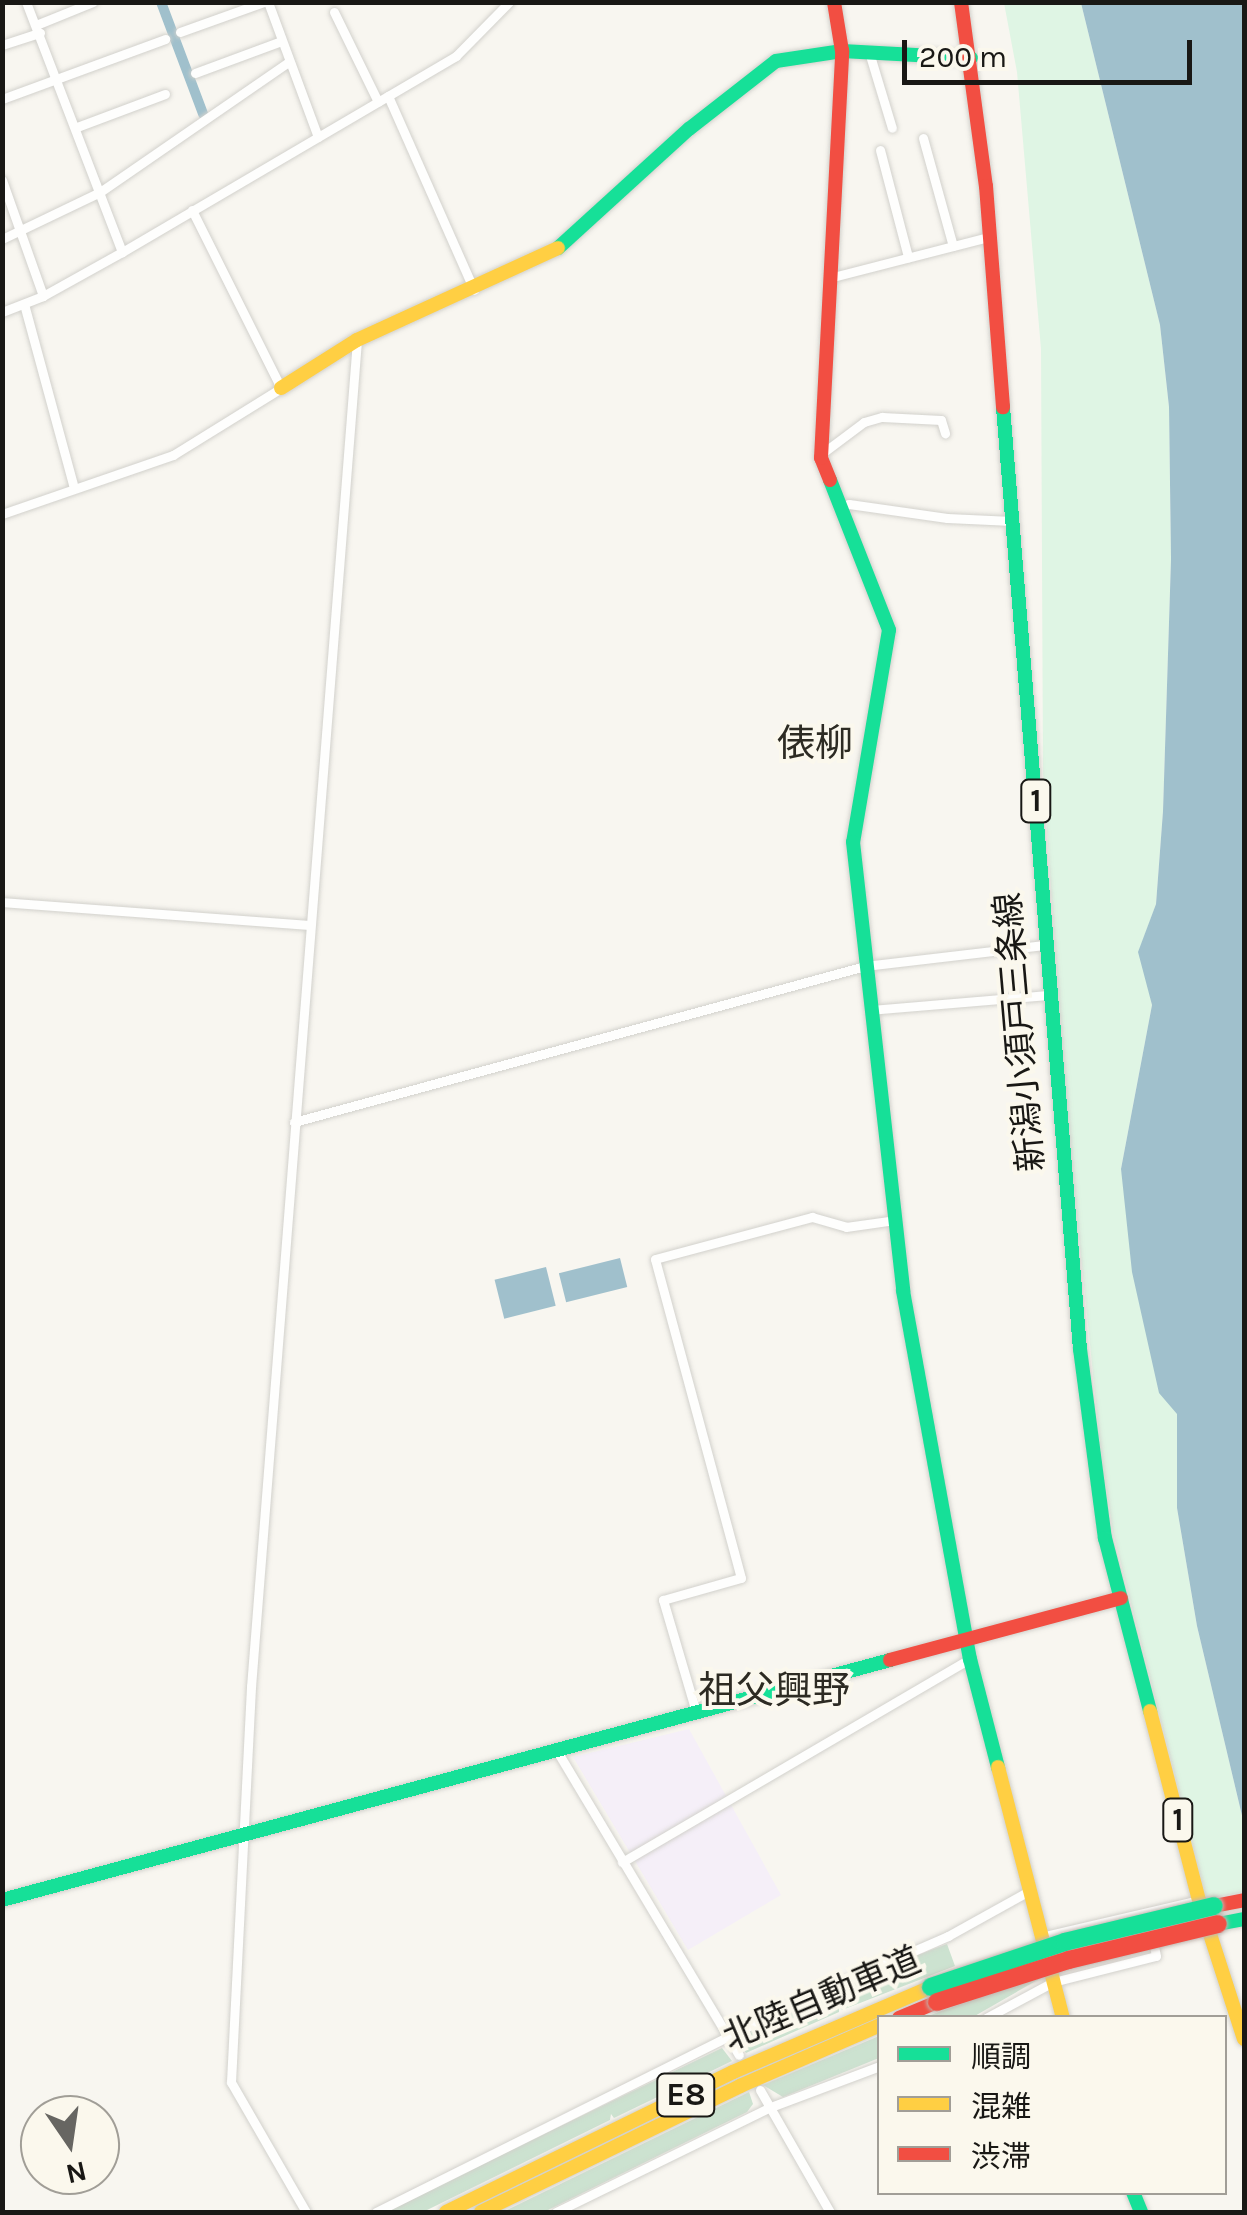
<!DOCTYPE html>
<meta charset="utf-8">
<style>
body{margin:0}
#map{position:relative;width:1247px;height:2215px;overflow:hidden;background:#f8f6f0;font-family:Karla,"Noto Sans JP",sans-serif}
div>[style]{position:absolute}
[style*='--x']{left:calc(var(--x)*1px);top:calc(var(--y)*1px);width:calc(var(--w)*1px);rotate:calc(var(--a)*1deg)}
.commercial>*{inset:0;background:#f5eff8}
.green>*{inset:0;background:#dff5e4}
.forest>*{inset:0;background:#cce2d0}
.water>*{inset:0;background:#a0c0cc;transform-origin:0 0}
.canal>*{height:10px;margin:-5px;padding:0 5px;transform-origin:5px;border-radius:5px;background:#a0c0cc}
.roads{filter:drop-shadow(0 0 2px #d2d1cc) drop-shadow(0 0 2px #d2d1cc)}
.street>*{height:9px;margin:-4.5px;padding:0 4.5px;transform-origin:4.5px;border-radius:4.5px;background:#fefefd}
.fast>*{height:14px;margin:-7px;padding:0 7px;transform-origin:7px;border-radius:7px;background:#16e098}
.slow>*{height:14px;margin:-7px;padding:0 7px;transform-origin:7px;border-radius:7px;background:#ffcf43}
.jam>*{height:14px;margin:-7px;padding:0 7px;transform-origin:7px;border-radius:7px;background:#f24e42}
.bridges{filter:drop-shadow(0 0 2px #c0b6b0) drop-shadow(0 0 2px #c0b6b0)}
.fast-bridge>*{height:18px;margin:-9px;padding:0 9px;transform-origin:9px;border-radius:9px;background:#16e098}
.jam-bridge>*{height:18px;margin:-9px;padding:0 9px;transform-origin:9px;border-radius:9px;background:#f24e42}
span{translate:-50% -50%;white-space:nowrap;text-align:center;line-height:1.15;-webkit-text-stroke:8px #fbf8ed;paint-order:stroke}
.shield-label span{padding:2px 8px;background:#fbf8ed;border:2px solid;border-radius:8px;-webkit-text-stroke-width:0}
.shield-label{font-size:32px;color:#191815;font-weight:700}
.street-label{font-size:35px;color:#191815}
.neighbourhood-label{font-size:38px;color:#2d2b23}
.frame{position:absolute;inset:0;border:5px solid #191815;pointer-events:none}
.legend{position:absolute;left:877px;top:2015px;width:350px;height:180px;box-sizing:border-box;background:#fbf8ed;border:2px solid #a19e97;margin:0;padding:12px 18px;list-style:none;font-size:30px;color:#191815}
.legend li{display:flex;align-items:center;gap:20px;height:50px}
.legend b{width:50px;border:2px solid #a19e97}
.north{position:absolute;left:20px;top:2095px;width:100px;height:100px;box-sizing:border-box;background:#fbf8ed;border:2px solid #a19e97;border-radius:50%;rotate:167deg;font-size:28px;font-weight:700;line-height:40px;text-align:center;color:#191815}
.north::after{content:'';display:block;margin:auto;width:35px;height:45px;background:#676662;clip-path:polygon(50% 0,100% 100%,50% 72%,0 100%)}
.scale{position:absolute;left:902px;top:40px;width:290px;height:45px;box-sizing:border-box;border:5px solid #191815;border-top:0;padding-left:12px;font-size:30px;line-height:35px;white-space:nowrap;color:#191815;-webkit-text-stroke:8px #fbf8ed;paint-order:stroke}
</style>
<div id="map">
<div class="commercial">
<div style="clip-path:polygon(689px 1729px,781px 1895px,688px 1950px,573px 1757px)"></div>
</div>
<div class="green">
<div style="clip-path:polygon(1004px 3px,1081px 3px,1160px 325px,1169px 407px,1171px 559px,1163px 811px,1156px 904px,1140px 948px,1152px 1005px,1121px 1169px,1177px 1413px,1177px 1508px,1197px 1626px,1244px 1824px,1244px 1892px,1206px 1899px,1113px 1532px,1101px 1453px,1068px 1127px,1043px 774px,1041px 349px,1017px 72px)"></div>
</div>
<div class="forest">
<div style="clip-path:polygon(947px 1944px,955px 1966px,842px 2010px,839px 2006px,839px 2012px,746px 2053px,742px 2046px,745px 2034px,894px 1964px)"></div>
<div style="clip-path:polygon(1041px 1978px,973px 2017px,925px 2017px,975px 1999px)"></div>
<div style="clip-path:polygon(879px 2036px,879px 2058px,783px 2097px,763px 2085px)"></div>
<div style="clip-path:polygon(722px 2048px,732px 2061px,614px 2118px,611px 2114px,610px 2120px,423px 2212px,383px 2212px)"></div>
<div style="clip-path:polygon(749px 2092px,753px 2104px,747px 2112px,544px 2212px,503px 2212px)"></div>
</div>
<div class="water">
<div style="clip-path:polygon(1081px 3px,1244px 3px,1244px 1824px,1197px 1626px,1177px 1508px,1177px 1414px,1159px 1393px,1132px 1272px,1121px 1169px,1152px 1005px,1138px 952px,1156px 904px,1163px 811px,1171px 559px,1169px 407px,1160px 325px)"></div>
<div style="left:620px;top:1258px;width:30px;height:63px;rotate:76deg"></div>
<div style="left:546px;top:1267px;width:40px;height:53px;rotate:76deg"></div>
</div>
<div class="canal">
<div style="--x:161;--y:2;--w:120;--a:69.4"></div>
</div>
<div class="roads">
<div class="street">
<div style="--x:26;--y:2;--w:268;--a:69"></div>
<div style="--x:268;--y:2;--w:144;--a:69.7"></div>
<div style="--x:334;--y:12;--w:100;--a:63.9"></div>
<div style="--x:36;--y:25;--w:61;--a:-22"></div>
<div style="--x:180;--y:32;--w:89;--a:-19.7"></div>
<div style="--x:2;--y:45;--w:40;--a:-18"></div>
<div style="--x:869;--y:52;--w:79;--a:73.2"></div>
<div style="--x:195;--y:73;--w:90;--a:-20.3"></div>
<div style="--x:388;--y:96;--w:212;--a:66.1"></div>
<div style="--x:2;--y:99;--w:174;--a:-20.2"></div>
<div style="--x:77;--y:127;--w:94;--a:-20.6"></div>
<div style="--x:923;--y:138;--w:112;--a:74.5"></div>
<div style="--x:880;--y:150;--w:111;--a:75.3"></div>
<div style="--x:2;--y:180;--w:123;--a:70.5"></div>
<div style="--x:2;--y:239;--w:109;--a:-25.6"></div>
<div style="--x:100;--y:192;--w:227;--a:-34.6"></div>
<div style="--x:829;--y:278;--w:165;--a:-14.4"></div>
<div style="--x:24;--y:304;--w:191;--a:74.8"></div>
<div style="--x:2;--y:312;--w:44;--a:-21.3"></div>
<div style="--x:43;--y:296;--w:90;--a:-29.1"></div>
<div style="--x:122;--y:252;--w:387;--a:-30.4"></div>
<div style="--x:456;--y:56;--w:76;--a:-45.5"></div>
<div style="--x:820;--y:455;--w:55;--a:-36.9"></div>
<div style="--x:864;--y:422;--w:19;--a:-16"></div>
<div style="--x:882;--y:417;--w:59;--a:2.9"></div>
<div style="--x:941;--y:420;--w:14;--a:73"></div>
<div style="--x:838;--y:507;--w:11;--a:-15"></div>
<div style="--x:849;--y:504;--w:99;--a:8.1"></div>
<div style="--x:947;--y:518;--w:65;--a:2.6"></div>
<div style="--x:2;--y:514;--w:181;--a:-19"></div>
<div style="--x:173;--y:455;--w:127;--a:-31.8"></div>
<div style="--x:281;--y:388;--w:199;--a:-116.6"></div>
<div style="--x:2;--y:902;--w:307;--a:4.3"></div>
<div style="--x:870;--y:1010;--w:180;--a:-4.8"></div>
<div style="--x:294;--y:1122;--w:592;--a:-15.28"></div>
<div style="--x:865;--y:966;--w:180;--a:-6.7"></div>
<div style="--x:696;--y:1712;--w:117;--a:-106.4"></div>
<div style="--x:663;--y:1600;--w:81;--a:-15.8"></div>
<div style="--x:741;--y:1578;--w:330;--a:-105.1"></div>
<div style="--x:655;--y:1259;--w:163;--a:-15"></div>
<div style="--x:812;--y:1217;--w:35;--a:16"></div>
<div style="--x:846;--y:1227;--w:49;--a:-8.1"></div>
<div style="--x:557;--y:1751;--w:354;--a:59.1"></div>
<div style="--x:622;--y:1862;--w:403;--a:-30.3"></div>
<div style="--x:1041;--y:1937;--w:162;--a:-13.2"></div>
<div style="--x:986;--y:2018;--w:76;--a:-28.2"></div>
<div style="--x:1053;--y:1982;--w:106;--a:-14.2"></div>
<div style="--x:1156;--y:1956;--w:15;--a:-101"></div>
<div style="--x:760;--y:2090;--w:141;--a:60.2"></div>
<div style="--x:306;--y:2212;--w:150;--a:-120"></div>
<div style="--x:231;--y:2082;--w:396;--a:-87.1"></div>
<div style="--x:251;--y:1687;--w:1351;--a:-85.5"></div>
<div style="--x:376;--y:2212;--w:483;--a:-26.5"></div>
<div style="--x:808;--y:1997;--w:153;--a:-23.5"></div>
<div style="--x:948;--y:1936;--w:93;--a:-29.1"></div>
<div style="--x:556;--y:2212;--w:236;--a:-26.1"></div>
<div style="--x:768;--y:2108;--w:120;--a:-20.6"></div>
</div>
<div class="fast">
<div style="--x:558;--y:248;--w:177;--a:-42.3"></div>
<div style="--x:689;--y:129;--w:110;--a:-38"></div>
<div style="--x:776;--y:61;--w:67;--a:-8.6"></div>
<div style="--x:842;--y:51;--w:129;--a:3.1"></div>
<div style="--x:1003;--y:407;--w:945;--a:85.33"></div>
<div style="--x:1080;--y:1349;--w:191;--a:82.5"></div>
<div style="--x:1105;--y:1538;--w:179;--a:75.4"></div>
<div style="--x:830;--y:480;--w:161;--a:68.5"></div>
<div style="--x:889;--y:630;--w:215;--a:99.6"></div>
<div style="--x:853;--y:842;--w:452;--a:83.6"></div>
<div style="--x:903;--y:1291;--w:374;--a:79.7"></div>
<div style="--x:970;--y:1659;--w:112;--a:75.5"></div>
<div style="--x:2;--y:1900;--w:920;--a:-15.12"></div>
<div style="--x:1218;--y:1924;--w:26;--a:-11"></div>
<div style="--x:1133;--y:2192;--w:22;--a:68"></div>
</div>
<div class="slow">
<div style="--x:281;--y:388;--w:90;--a:-32.3"></div>
<div style="--x:357;--y:340;--w:221;--a:-24.6"></div>
<div style="--x:1150;--y:1711;--w:195;--a:75.5"></div>
<div style="--x:1199;--y:1900;--w:146;--a:72.1"></div>
<div style="--x:998;--y:1767;--w:259;--a:75.5"></div>
<div style="--x:446;--y:2212;--w:319;--a:-26"></div>
<div style="--x:733;--y:2072;--w:215;--a:-23.2"></div>
<div style="--x:481;--y:2212;--w:288;--a:-25.9"></div>
<div style="--x:740;--y:2086;--w:153;--a:-23.5"></div>
</div>
<div class="jam">
<div style="--x:961;--y:2;--w:186;--a:82.3"></div>
<div style="--x:986;--y:186;--w:222;--a:85.6"></div>
<div style="--x:830;--y:480;--w:24;--a:-112"></div>
<div style="--x:821;--y:458;--w:408;--a:-87"></div>
<div style="--x:842;--y:51;--w:50;--a:-99.3"></div>
<div style="--x:890;--y:1660;--w:239;--a:-15"></div>
<div style="--x:1214;--y:1906;--w:31;--a:-11"></div>
<div style="--x:899;--y:2018;--w:41;--a:-22.8"></div>
</div>
</div>
<div class="bridges">
<div class="fast-bridge">
<div style="--x:931;--y:1987;--w:141;--a:-18.6"></div>
<div style="--x:1065;--y:1942;--w:153;--a:-13.6"></div>
</div>
<div class="jam-bridge">
<div style="--x:937;--y:2002;--w:139;--a:-17.7"></div>
<div style="--x:1069;--y:1960;--w:153;--a:-13.6"></div>
</div>
</div>
<div class="shield-label">
<span style="left:1036px;top:801px">1</span>
<span style="left:1178px;top:1820px">1</span>
<span style="left:686px;top:2095px">E8</span>
</div>
<div class="street-label">
<span style="left:1020px;top:1032px;rotate:-95deg">新潟小須戸三条線</span>
<span style="left:822px;top:1999px;rotate:-23deg">北陸自動車道</span>
</div>
<div class="neighbourhood-label">
<span style="left:815px;top:744px">俵柳</span>
<span style="left:774px;top:1691px">祖父興野</span>
</div>
<div class="frame"></div>
<ul class="legend">
<li><b style="height:12px;background:#16e098"></b>順調</li>
<li><b style="height:12px;background:#ffcf43"></b>混雑</li>
<li><b style="height:12px;background:#f24e42"></b>渋滞</li>
</ul>
<div class="north">N</div>
<div class="scale">200 m</div>
</div>
